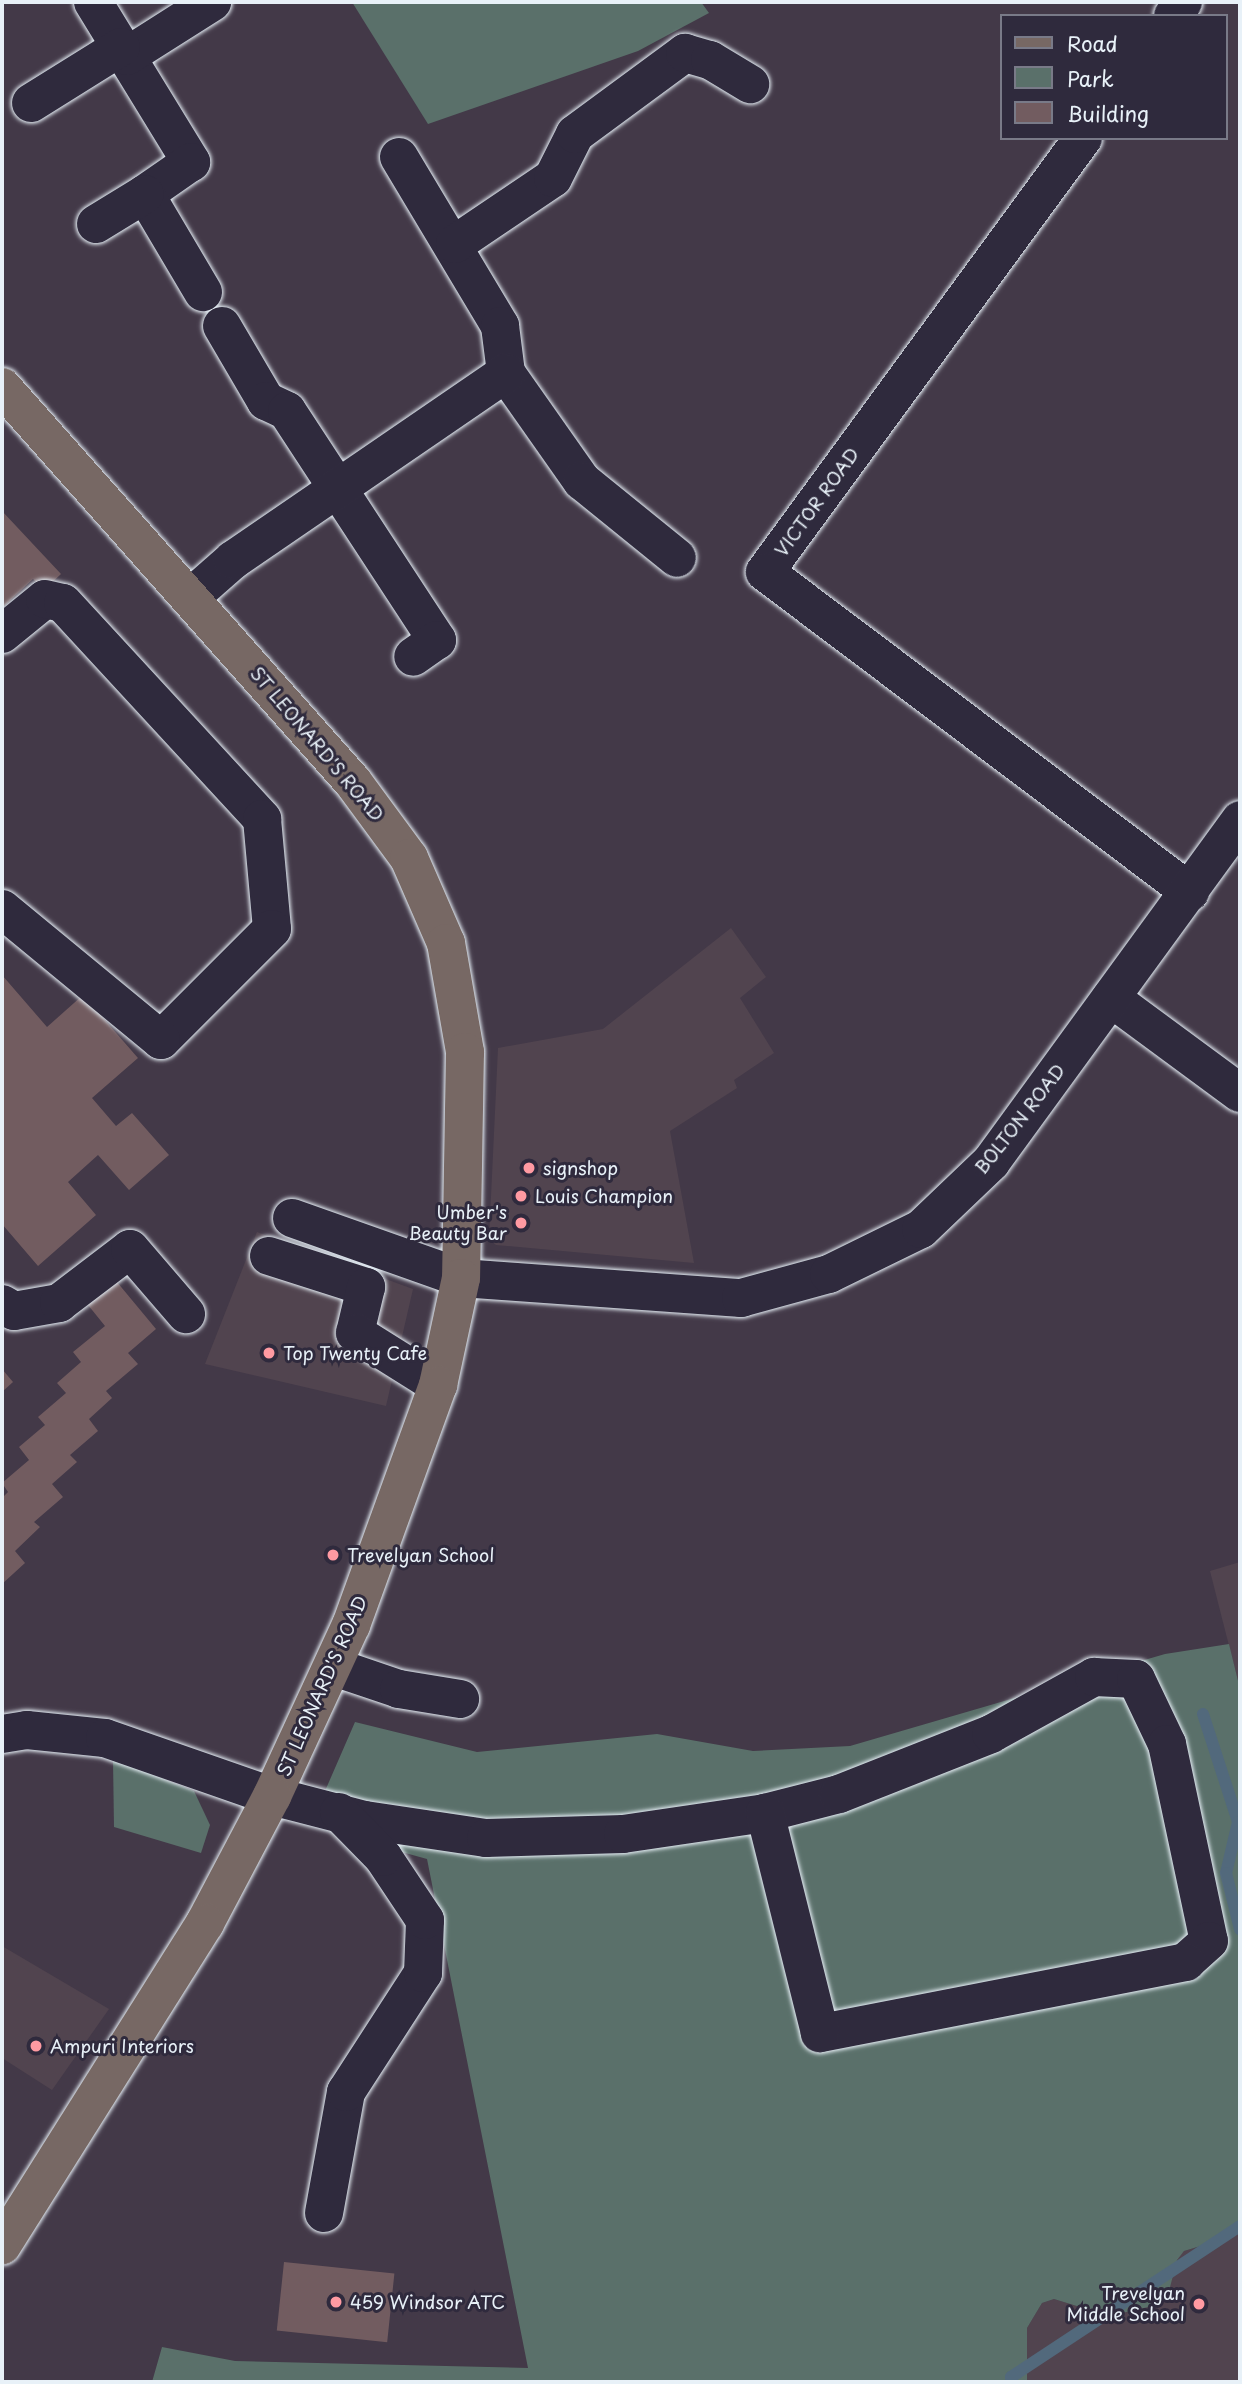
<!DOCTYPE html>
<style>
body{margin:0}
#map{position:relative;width:1242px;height:2384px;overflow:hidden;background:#433948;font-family:"Playpen Sans",sans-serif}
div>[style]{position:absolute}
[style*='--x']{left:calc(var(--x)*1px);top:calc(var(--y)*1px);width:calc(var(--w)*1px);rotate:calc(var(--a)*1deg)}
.built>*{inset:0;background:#51444f}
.green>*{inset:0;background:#5a706a}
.stream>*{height:12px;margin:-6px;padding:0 6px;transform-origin:6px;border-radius:6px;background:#52697c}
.building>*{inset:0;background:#725c60;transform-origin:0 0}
.roads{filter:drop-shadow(0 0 2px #e8f1f8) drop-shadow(0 0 2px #e8f1f8)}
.minor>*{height:38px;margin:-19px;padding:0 19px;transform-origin:19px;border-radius:19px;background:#2f2a3d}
.major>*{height:38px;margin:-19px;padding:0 19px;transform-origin:19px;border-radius:19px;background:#776864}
.dots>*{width:19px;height:19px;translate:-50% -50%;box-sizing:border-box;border:4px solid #2f2a3d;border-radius:50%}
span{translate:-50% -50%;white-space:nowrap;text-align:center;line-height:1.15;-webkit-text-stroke:6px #2f2a3d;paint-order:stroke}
.street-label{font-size:18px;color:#e8f1f8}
.poi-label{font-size:18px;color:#e8f1f8}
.left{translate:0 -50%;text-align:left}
.right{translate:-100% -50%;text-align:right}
.frame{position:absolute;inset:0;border:4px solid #e8f1f8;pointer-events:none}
.legend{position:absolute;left:1000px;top:14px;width:228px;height:126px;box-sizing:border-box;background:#2f2a3d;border:2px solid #797a88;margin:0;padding:9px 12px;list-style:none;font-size:21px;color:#e8f1f8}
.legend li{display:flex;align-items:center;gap:14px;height:35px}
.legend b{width:35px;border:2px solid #797a88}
</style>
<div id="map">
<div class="built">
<div style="clip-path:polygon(731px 928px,766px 977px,740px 998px,774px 1053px,734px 1080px,737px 1088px,670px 1131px,694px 1263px,496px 1245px,489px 1239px,498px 1048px,603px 1029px)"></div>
<div style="clip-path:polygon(257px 1232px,413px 1289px,386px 1406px,205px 1364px)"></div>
<div style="clip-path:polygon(1240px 1562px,1240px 1689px,1210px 1571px)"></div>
<div style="clip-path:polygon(2px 1946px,109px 2009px,52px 2090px,2px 2058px)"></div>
<div style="clip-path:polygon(1240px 2225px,1240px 2382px,1027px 2382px,1027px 2328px,1042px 2303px,1054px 2299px,1109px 2316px,1184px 2251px,1214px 2242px)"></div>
</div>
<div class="green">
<div style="clip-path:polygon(352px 2px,701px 2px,709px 13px,638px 51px,428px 124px)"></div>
<div style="clip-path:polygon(1229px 1644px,1240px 1689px,1240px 2225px,1214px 2242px,1184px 2251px,1177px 2260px,1168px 2295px,1157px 2305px,1109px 2316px,1054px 2299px,1042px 2303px,1027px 2328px,1027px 2382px,152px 2382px,162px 2347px,235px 2361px,528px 2368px,427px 1859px,380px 1846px,315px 1814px,355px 1722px,477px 1752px,657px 1734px,753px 1751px,850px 1746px,1165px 1654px)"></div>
<div style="clip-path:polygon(113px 1759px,194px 1791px,210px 1825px,201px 1853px,114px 1827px)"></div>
</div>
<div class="stream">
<div style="--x:1203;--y:1714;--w:114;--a:72"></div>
<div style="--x:1238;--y:1822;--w:52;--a:103.2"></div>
<div style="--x:1226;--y:1873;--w:58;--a:76"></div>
<div style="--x:1012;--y:2382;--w:5;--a:-101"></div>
<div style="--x:1011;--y:2377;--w:274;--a:-33.4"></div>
</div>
<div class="building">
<div style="clip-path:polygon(2px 511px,61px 574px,44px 590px,33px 579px,2px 608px)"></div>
<div style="clip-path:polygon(2px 975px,47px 1027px,83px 995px,138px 1058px,92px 1098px,116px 1126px,132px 1113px,169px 1155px,129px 1190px,98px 1155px,68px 1182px,96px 1215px,38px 1266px,2px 1224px)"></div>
<div style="clip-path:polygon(112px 1276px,156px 1329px,128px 1353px,138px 1364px,106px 1391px,112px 1398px,89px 1419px,98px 1431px,70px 1455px,77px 1462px,52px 1484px,63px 1497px,34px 1522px,40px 1527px,15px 1551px,25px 1563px,2px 1584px,2px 1498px,8px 1492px,2px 1483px,29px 1460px,19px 1447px,45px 1425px,38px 1417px,66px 1393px,57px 1383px,81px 1362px,73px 1352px,105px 1326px,84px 1300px)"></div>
<div style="clip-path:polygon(2px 1369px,13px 1382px,2px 1392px)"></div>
<div style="left:284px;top:2262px;width:111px;height:69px;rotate:6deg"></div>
</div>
<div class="roads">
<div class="minor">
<div style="--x:93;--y:2;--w:188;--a:58.5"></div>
<div style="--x:191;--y:162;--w:56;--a:145.2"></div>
<div style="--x:145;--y:194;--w:114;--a:59.4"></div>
<div style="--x:1173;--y:16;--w:17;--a:-54"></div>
<div style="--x:127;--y:56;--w:101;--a:-32.4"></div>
<div style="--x:31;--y:103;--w:106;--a:-31.9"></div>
<div style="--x:1083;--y:138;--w:538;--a:126.23"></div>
<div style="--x:765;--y:572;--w:532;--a:36.98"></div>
<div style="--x:399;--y:157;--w:197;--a:59.1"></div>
<div style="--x:500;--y:326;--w:47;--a:82.7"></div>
<div style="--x:506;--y:373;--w:132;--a:54.9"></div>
<div style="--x:582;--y:481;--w:122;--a:39"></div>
<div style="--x:96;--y:224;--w:57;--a:-31.5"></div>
<div style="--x:455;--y:244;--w:118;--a:-34"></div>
<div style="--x:553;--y:178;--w:49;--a:-63.4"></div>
<div style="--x:575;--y:134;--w:137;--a:-36.4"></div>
<div style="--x:685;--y:53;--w:26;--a:16"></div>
<div style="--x:710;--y:60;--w:47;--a:31"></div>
<div style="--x:222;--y:326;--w:87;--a:59.6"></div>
<div style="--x:266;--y:401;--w:23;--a:25"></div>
<div style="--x:287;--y:411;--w:274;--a:56.8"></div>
<div style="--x:437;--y:640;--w:29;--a:145"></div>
<div style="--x:191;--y:597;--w:56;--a:-41.4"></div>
<div style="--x:233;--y:560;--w:331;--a:-34.4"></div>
<div style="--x:2;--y:634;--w:55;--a:-39.1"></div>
<div style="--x:45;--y:599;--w:18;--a:13"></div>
<div style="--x:63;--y:603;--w:294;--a:47.3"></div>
<div style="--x:262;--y:819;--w:110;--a:84.8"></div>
<div style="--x:272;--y:929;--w:157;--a:135"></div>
<div style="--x:161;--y:1040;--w:206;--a:-140.5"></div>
<div style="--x:1111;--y:998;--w:160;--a:36.4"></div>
<div style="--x:292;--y:1218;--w:179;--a:19.5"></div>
<div style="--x:461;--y:1278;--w:281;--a:4.1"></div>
<div style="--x:741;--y:1298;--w:91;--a:-15.3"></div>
<div style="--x:829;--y:1274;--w:102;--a:-26.1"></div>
<div style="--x:921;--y:1229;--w:97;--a:-43.7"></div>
<div style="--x:991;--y:1162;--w:423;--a:-53.9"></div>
<div style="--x:269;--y:1256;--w:102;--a:17.7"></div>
<div style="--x:366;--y:1287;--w:47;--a:103.4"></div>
<div style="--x:355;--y:1333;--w:98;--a:32.1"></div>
<div style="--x:2;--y:1304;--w:14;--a:30"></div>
<div style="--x:14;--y:1311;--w:46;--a:-10.1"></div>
<div style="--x:59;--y:1303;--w:89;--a:-37.3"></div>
<div style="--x:130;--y:1249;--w:86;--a:49.3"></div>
<div style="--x:334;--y:1667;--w:69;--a:18.7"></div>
<div style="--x:399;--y:1689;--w:62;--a:9.3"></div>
<div style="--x:2;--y:1734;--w:25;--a:-9"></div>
<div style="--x:27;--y:1730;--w:78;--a:5.9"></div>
<div style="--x:105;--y:1738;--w:177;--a:19.2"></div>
<div style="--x:272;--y:1796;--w:96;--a:14.5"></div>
<div style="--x:365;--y:1820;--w:122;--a:8.5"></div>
<div style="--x:486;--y:1838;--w:137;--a:-1.7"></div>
<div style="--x:623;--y:1834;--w:144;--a:-8.4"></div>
<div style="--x:765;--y:1813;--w:76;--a:-14.4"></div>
<div style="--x:839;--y:1794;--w:163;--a:-21.5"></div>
<div style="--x:991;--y:1734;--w:118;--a:-29"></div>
<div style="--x:1094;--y:1677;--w:42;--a:2.7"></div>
<div style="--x:1136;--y:1679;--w:72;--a:64.5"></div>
<div style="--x:1167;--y:1744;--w:201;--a:78"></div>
<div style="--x:1209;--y:1941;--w:31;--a:138"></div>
<div style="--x:1186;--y:1962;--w:373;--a:169"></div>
<div style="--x:820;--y:2033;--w:227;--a:-104"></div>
<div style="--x:324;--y:2213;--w:123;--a:-79.7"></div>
<div style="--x:346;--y:2092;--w:142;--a:-57.1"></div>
<div style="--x:423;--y:1973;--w:53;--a:-87.8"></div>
<div style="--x:425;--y:1920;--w:76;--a:-123.7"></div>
<div style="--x:383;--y:1857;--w:63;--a:-134.4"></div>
</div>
<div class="major">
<div style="--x:2;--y:387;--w:528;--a:48.38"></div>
<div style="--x:353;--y:782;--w:94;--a:53.6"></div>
<div style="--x:409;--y:858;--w:93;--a:66.5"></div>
<div style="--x:446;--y:943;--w:111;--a:80.1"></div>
<div style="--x:465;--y:1052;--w:226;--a:91"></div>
<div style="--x:461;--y:1278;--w:109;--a:102.1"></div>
<div style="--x:438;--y:1385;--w:255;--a:109.9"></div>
<div style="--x:351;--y:1625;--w:188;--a:114.8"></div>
<div style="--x:272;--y:1796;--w:144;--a:117.8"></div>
<div style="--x:205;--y:1923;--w:381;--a:122.2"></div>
</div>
</div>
<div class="dots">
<div style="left:529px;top:1168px;background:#ff9aa2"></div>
<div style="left:521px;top:1196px;background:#ff9aa2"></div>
<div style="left:521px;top:1223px;background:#ff9aa2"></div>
<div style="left:269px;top:1353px;background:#ff9aa2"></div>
<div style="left:333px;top:1555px;background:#ff9aa2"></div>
<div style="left:36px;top:2046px;background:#ff9aa2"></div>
<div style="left:336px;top:2302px;background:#ff9aa2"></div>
<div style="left:1199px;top:2304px;background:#ff9aa2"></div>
</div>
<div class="street-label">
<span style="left:817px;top:502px;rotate:-54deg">VICTOR ROAD</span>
<span style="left:317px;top:744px;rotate:50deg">ST LEONARD'S ROAD</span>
<span style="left:1020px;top:1119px;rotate:-52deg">BOLTON ROAD</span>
<span style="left:322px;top:1686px;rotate:-66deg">ST LEONARD'S ROAD</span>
</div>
<div class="poi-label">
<span class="left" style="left:543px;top:1168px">signshop</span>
<span class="left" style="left:535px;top:1196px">Louis Champion</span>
<span class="right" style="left:507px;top:1223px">Umber's<br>Beauty Bar</span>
<span class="left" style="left:283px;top:1353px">Top Twenty Cafe</span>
<span class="left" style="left:347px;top:1555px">Trevelyan School</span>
<span class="left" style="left:50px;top:2046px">Ampuri Interiors</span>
<span class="right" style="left:1185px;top:2304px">Trevelyan<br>Middle School</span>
<span class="left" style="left:350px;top:2302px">459 Windsor ATC</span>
</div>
<div class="frame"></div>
<ul class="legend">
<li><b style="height:9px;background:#776864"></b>Road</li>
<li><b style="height:19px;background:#5a706a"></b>Park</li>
<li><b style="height:19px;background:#725c60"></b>Building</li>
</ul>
</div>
